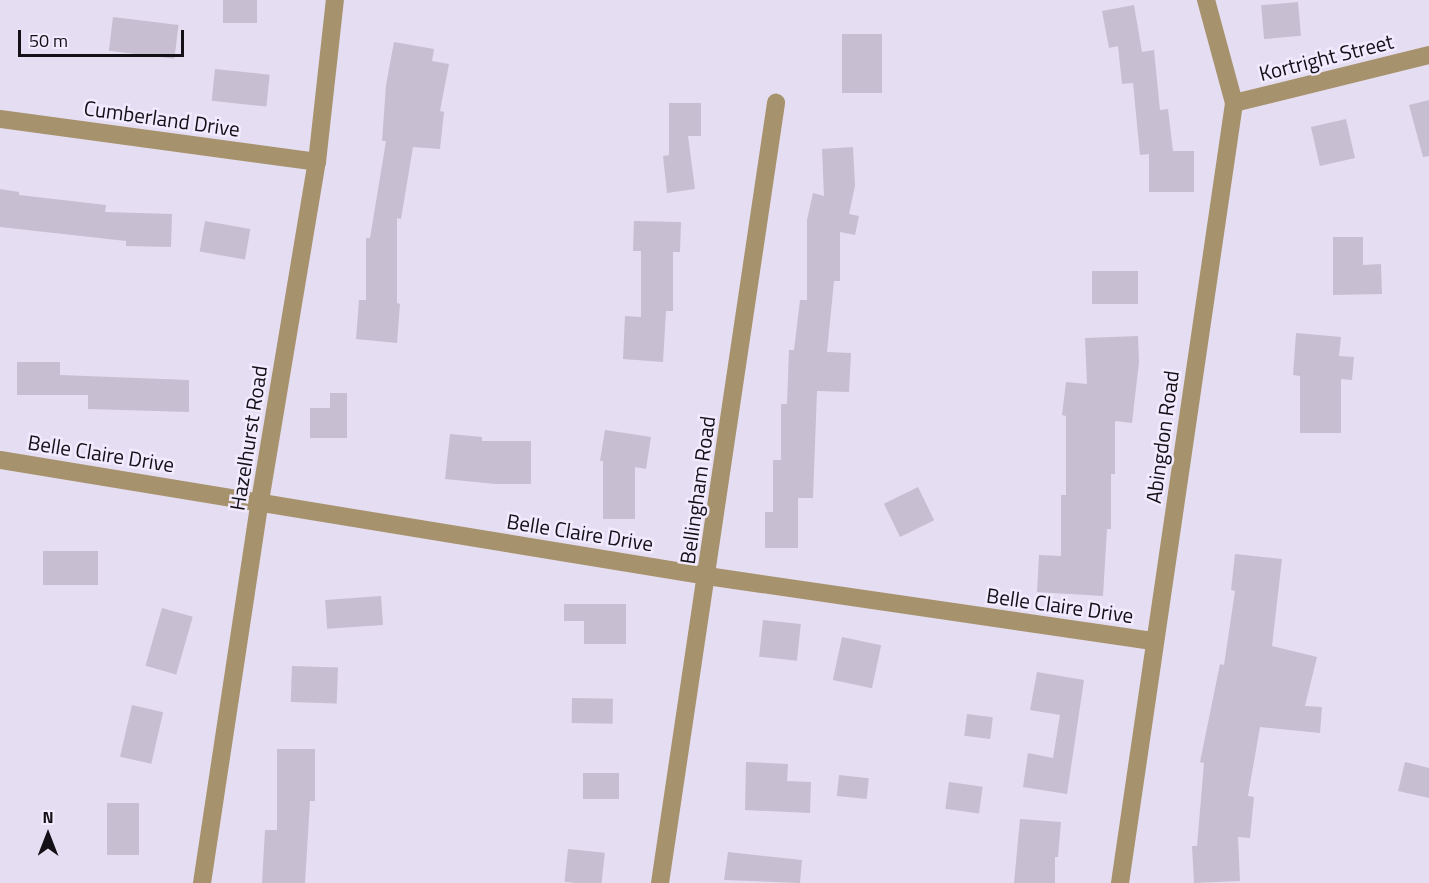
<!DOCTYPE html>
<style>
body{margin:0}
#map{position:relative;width:1429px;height:883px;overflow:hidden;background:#e5ddf1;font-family:"Titillium Web",sans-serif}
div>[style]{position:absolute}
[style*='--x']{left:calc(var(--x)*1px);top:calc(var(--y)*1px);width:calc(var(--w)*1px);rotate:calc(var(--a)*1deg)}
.building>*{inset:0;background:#c8bed1;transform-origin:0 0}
.minor>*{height:18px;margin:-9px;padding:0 9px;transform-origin:9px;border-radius:9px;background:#a6926c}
span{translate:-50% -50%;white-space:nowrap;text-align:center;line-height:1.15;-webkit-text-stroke:5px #f2eafe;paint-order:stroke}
.street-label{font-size:21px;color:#131017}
.north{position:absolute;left:18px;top:805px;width:60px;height:60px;-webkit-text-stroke:4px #f2eafe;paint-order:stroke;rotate:0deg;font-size:16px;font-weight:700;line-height:24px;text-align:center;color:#131017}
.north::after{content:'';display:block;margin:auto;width:21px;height:27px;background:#131017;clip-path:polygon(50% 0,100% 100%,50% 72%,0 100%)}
.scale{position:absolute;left:18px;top:30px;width:166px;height:27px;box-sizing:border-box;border:3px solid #131017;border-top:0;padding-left:8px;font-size:18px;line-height:21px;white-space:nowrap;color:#131017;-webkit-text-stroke:4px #f2eafe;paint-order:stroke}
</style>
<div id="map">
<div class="building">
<div style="left:223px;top:0;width:34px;height:23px"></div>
<div style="left:1298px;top:2px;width:34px;height:37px;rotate:85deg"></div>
<div style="clip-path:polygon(1134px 5px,1142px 52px,1154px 50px,1160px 110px,1168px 109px,1173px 151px,1194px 151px,1194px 192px,1149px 192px,1149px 154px,1140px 155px,1133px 83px,1122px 84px,1118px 46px,1109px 48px,1102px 11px)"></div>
<div style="left:113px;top:17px;width:66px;height:34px;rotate:7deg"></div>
<div style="left:842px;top:34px;width:40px;height:59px"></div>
<div style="clip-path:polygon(394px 42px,434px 49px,432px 61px,449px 64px,440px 111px,444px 112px,440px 149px,413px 147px,401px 219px,397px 218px,397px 303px,400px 304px,397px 343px,356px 339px,359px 300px,366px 300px,366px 238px,370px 238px,386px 141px,382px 141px,386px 85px)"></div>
<div style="left:215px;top:69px;width:55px;height:32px;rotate:6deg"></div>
<div style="clip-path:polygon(1429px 100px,1429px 156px,1423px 157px,1409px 105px)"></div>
<div style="clip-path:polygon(669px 103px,701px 103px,701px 136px,688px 136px,695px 189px,667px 193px,663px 156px,669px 155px)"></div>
<div style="left:1346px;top:119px;width:40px;height:36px;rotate:77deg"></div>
<div style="clip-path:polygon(853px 147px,855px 186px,849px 214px,859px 216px,855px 235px,840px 232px,840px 281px,834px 281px,827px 352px,851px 353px,849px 392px,817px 391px,813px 498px,798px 498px,798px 548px,765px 548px,765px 512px,773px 512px,773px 460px,781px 460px,781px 404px,787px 404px,789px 350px,794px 350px,800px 300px,807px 300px,807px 220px,813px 193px,824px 196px,822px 149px)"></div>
<div style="clip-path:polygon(0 189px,19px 192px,19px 195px,106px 205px,105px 212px,172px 214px,171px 247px,126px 246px,126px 241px,0 227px)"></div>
<div style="left:205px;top:221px;width:46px;height:31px;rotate:10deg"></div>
<div style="clip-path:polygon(634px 221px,681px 222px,680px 252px,673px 252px,673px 311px,666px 311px,663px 362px,623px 359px,625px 316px,641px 317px,641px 251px,633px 251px)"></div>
<div style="clip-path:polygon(1333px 237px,1363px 237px,1363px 265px,1381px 264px,1382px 294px,1333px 295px)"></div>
<div style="left:1092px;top:271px;width:46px;height:33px"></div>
<div style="clip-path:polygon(1296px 333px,1341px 337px,1339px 356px,1354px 357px,1352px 380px,1341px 379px,1341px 433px,1300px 433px,1300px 376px,1293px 375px)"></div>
<div style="clip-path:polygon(1138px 336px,1139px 362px,1132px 423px,1115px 421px,1115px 474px,1111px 474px,1111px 529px,1107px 529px,1103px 596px,1037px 592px,1039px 555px,1061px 556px,1061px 495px,1066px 495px,1066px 416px,1062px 415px,1066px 382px,1087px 384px,1085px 338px)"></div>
<div style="clip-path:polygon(17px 362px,60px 362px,60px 375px,189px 380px,189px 412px,88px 409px,88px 395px,17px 395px)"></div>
<div style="clip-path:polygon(330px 393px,347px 393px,347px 438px,310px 438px,310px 408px,330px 408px)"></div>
<div style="clip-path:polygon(605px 430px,651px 437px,646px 469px,635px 467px,635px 519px,603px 519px,603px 461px,600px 461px)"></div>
<div style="clip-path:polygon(450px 434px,482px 437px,482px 441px,531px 441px,531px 484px,495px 484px,445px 479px)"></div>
<div style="left:918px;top:487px;width:37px;height:38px;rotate:64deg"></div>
<div style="left:43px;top:551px;width:55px;height:34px"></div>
<div style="clip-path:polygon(1235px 554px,1282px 559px,1272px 646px,1317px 657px,1305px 706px,1322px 707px,1320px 733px,1260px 727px,1248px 796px,1254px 797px,1250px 838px,1238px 837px,1240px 881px,1194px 883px,1192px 846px,1197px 846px,1204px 763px,1200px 762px,1220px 664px,1224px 665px,1235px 591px,1231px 590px)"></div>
<div style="left:381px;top:596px;width:29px;height:56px;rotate:86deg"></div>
<div style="clip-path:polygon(564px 604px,626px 604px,626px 644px,584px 644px,584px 621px,564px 621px)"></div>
<div style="left:162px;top:608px;width:32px;height:60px;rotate:16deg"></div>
<div style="left:763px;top:620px;width:38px;height:37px;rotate:6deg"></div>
<div style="left:842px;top:637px;width:40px;height:44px;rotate:12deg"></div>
<div style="left:292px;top:666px;width:46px;height:36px;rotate:2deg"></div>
<div style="clip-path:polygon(1037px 672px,1084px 680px,1067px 794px,1023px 787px,1028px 753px,1053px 758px,1060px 715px,1030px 710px)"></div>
<div style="left:572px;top:698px;width:41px;height:25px;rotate:1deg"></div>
<div style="left:132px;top:705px;width:32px;height:53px;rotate:13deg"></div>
<div style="left:967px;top:714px;width:26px;height:22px;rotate:7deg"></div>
<div style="clip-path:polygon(277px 749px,315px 749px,315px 801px,310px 801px,305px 883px,262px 883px,265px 830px,277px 830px)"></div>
<div style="clip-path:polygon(746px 762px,788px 764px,787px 781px,811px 782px,810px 813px,745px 810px)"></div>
<div style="clip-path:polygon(1405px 762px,1429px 768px,1429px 798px,1398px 791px)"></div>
<div style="left:583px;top:773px;width:36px;height:26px"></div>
<div style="left:839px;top:775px;width:30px;height:21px;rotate:6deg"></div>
<div style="left:949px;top:782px;width:34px;height:27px;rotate:8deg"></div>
<div style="left:107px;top:803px;width:32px;height:52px"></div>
<div style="clip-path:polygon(1020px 819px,1061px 822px,1058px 857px,1055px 857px,1055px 883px,1014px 883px)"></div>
<div style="left:568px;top:849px;width:37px;height:33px;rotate:6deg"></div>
<div style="clip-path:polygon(728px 852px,802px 860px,800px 883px,724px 880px)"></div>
</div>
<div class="minor">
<div style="--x:1234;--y:103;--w:201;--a:-13.8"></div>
<div style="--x:0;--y:119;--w:320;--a:7.7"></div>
<div style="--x:0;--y:460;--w:716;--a:9.32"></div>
<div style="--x:707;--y:576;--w:452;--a:8.3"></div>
<div style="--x:202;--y:883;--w:386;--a:-81.4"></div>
<div style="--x:260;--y:501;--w:344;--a:-80.5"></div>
<div style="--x:317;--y:162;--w:163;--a:-83.7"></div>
<div style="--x:660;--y:883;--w:789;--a:-81.54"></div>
<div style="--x:1120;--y:883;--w:788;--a:-81.68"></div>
<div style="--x:1234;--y:103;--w:107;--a:-105.2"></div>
</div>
<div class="street-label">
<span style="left:1326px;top:57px;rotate:-14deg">Kortright Street</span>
<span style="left:162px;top:118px;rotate:8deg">Cumberland Drive</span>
<span style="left:1162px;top:437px;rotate:-82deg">Abingdon Road</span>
<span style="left:248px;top:438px;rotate:-81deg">Hazelhurst Road</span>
<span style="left:101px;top:453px;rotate:9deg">Belle Claire Drive</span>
<span style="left:697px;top:490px;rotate:-82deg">Bellingham Road</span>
<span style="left:580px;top:532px;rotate:9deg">Belle Claire Drive</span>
<span style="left:1060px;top:605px;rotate:8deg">Belle Claire Drive</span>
</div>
<div class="north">N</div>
<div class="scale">50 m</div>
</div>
